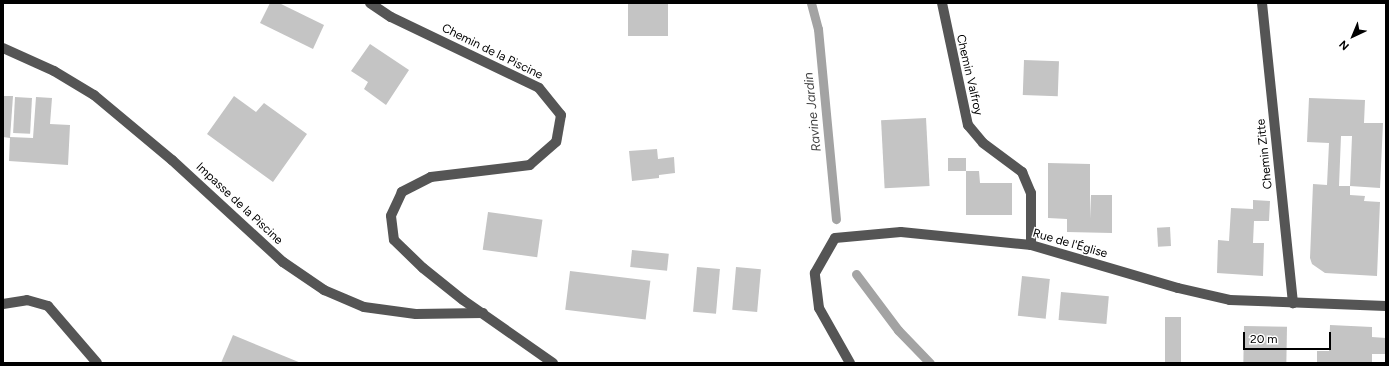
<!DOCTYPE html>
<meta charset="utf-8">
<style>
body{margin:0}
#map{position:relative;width:1389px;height:366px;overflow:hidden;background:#fff;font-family:Figtree,sans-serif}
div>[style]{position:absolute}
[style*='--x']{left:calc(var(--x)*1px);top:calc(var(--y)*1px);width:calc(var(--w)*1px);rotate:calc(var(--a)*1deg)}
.stream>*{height:9px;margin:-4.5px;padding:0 4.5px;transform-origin:4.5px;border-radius:4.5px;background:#a3a3a3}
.building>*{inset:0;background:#c4c4c4;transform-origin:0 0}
.minor>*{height:10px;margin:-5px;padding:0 5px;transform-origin:5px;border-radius:5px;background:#555}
span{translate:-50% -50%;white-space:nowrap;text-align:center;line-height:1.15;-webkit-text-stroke:3px #fff;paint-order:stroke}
.street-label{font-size:12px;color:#000}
.water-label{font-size:13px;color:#444;font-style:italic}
.frame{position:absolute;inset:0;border:4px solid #000;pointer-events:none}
.north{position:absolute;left:1333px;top:16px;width:40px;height:40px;-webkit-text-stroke:3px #fff;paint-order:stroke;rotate:224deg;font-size:11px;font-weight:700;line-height:16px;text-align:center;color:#000}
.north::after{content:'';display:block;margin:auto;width:14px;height:18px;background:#000;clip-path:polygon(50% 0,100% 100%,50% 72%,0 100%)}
.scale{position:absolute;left:1243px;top:332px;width:88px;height:18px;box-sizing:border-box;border:2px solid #000;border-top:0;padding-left:5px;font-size:12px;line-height:14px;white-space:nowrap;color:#000;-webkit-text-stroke:3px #fff;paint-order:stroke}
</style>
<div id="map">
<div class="stream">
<div style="--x:811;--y:3;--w:27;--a:75"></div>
<div style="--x:818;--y:29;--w:191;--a:84.6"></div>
<div style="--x:856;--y:274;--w:70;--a:53.1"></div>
<div style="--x:898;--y:330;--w:46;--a:45.9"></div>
</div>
<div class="building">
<div style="clip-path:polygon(270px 3px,279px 3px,324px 25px,313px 49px,260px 23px)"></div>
<div style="left:628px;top:3px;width:40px;height:33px"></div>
<div style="clip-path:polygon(370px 44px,409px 70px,386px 105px,364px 89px,368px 82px,351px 71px)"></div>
<div style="left:1024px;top:60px;width:35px;height:35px;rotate:2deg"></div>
<div style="clip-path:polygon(3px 96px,13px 96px,10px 138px,3px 137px)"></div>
<div style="clip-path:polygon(234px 96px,256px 112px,264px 103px,307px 134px,273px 182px,207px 134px)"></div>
<div style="left:15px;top:97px;width:17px;height:36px;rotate:3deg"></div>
<div style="clip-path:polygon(36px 97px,52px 98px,50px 124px,70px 125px,68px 165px,9px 161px,10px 137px,33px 138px)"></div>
<div style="clip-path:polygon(1309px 98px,1365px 100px,1364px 123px,1383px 123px,1380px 188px,1350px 186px,1352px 136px,1341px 136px,1339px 186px,1350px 186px,1350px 195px,1365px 196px,1364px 201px,1380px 202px,1377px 276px,1325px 273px,1312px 264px,1310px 258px,1313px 184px,1327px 185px,1329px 143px,1307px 142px)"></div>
<div style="left:926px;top:118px;width:68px;height:45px;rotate:87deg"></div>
<div style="clip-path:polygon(657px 149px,658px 159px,674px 157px,675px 173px,659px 175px,659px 178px,632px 181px,629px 151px)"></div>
<div style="clip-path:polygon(948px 158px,966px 158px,966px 171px,979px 171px,980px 183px,1012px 183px,1012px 215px,966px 215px,966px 171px,948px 171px)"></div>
<div style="clip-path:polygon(1048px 163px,1090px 164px,1090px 219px,1091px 195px,1112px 195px,1112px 233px,1067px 232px,1067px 219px,1048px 218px)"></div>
<div style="clip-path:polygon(1253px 200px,1270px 201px,1269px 221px,1254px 221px,1253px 243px,1264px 243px,1263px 276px,1217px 273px,1218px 240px,1229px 241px,1231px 208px,1253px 209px)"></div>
<div style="left:488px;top:212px;width:55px;height:38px;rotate:8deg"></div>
<div style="left:1170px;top:227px;width:19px;height:13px;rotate:87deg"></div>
<div style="left:632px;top:250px;width:37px;height:17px;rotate:6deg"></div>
<div style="left:697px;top:267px;width:23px;height:45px;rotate:5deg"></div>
<div style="left:736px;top:267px;width:25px;height:43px;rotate:5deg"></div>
<div style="left:570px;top:271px;width:81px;height:39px;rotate:7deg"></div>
<div style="left:1022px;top:276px;width:28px;height:40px;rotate:6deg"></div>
<div style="left:1061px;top:292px;width:48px;height:28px;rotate:5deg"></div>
<div style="left:1165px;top:317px;width:16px;height:46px"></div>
<div style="clip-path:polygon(1330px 325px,1372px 327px,1372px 337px,1386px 338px,1386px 354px,1372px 354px,1372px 363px,1317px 363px,1317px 351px,1329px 351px)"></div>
<div style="left:1244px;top:326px;width:43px;height:37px;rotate:1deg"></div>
<div style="clip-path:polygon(233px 335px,301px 363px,221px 363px)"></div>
</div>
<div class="minor">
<div style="--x:370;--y:3;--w:25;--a:34"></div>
<div style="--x:391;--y:17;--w:164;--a:25.6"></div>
<div style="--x:539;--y:88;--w:35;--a:51"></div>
<div style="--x:561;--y:115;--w:27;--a:100"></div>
<div style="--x:556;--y:142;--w:35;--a:139"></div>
<div style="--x:530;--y:165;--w:100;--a:173.1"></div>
<div style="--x:431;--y:177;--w:33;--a:153"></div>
<div style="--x:402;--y:192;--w:26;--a:115"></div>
<div style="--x:391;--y:216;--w:24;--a:83"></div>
<div style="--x:394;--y:240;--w:40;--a:44"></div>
<div style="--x:423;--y:268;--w:51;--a:38.7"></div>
<div style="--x:463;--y:300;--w:110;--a:35"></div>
<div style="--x:942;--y:3;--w:125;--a:78"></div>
<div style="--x:968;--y:125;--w:23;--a:50"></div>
<div style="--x:983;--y:143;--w:49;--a:36.6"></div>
<div style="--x:1022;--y:172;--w:23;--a:67"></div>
<div style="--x:1031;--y:193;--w:52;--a:90"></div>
<div style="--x:1262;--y:3;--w:302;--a:84.1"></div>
<div style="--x:3;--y:48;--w:56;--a:24.3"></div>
<div style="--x:54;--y:71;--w:47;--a:31"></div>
<div style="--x:94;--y:95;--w:102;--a:39.8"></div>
<div style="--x:172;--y:160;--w:151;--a:42.6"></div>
<div style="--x:283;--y:262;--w:50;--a:34.3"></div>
<div style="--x:324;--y:290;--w:43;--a:23"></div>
<div style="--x:364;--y:307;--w:52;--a:7.7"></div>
<div style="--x:416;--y:314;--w:67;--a:-0.9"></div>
<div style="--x:3;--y:304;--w:24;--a:-9"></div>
<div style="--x:27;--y:300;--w:22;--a:16"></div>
<div style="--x:48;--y:306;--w:75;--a:49.3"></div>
<div style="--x:850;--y:363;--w:63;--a:-119.4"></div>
<div style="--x:819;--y:308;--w:35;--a:-97"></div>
<div style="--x:815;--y:273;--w:40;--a:-60.3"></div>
<div style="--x:835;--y:238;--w:66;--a:-5.2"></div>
<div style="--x:901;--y:232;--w:131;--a:5.7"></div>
<div style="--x:1031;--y:245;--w:153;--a:16.3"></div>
<div style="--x:1178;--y:288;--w:53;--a:13"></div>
<div style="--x:1230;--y:300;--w:156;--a:2.2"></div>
</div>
<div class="street-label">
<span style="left:492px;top:52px;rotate:26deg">Chemin de la Piscine</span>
<span style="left:969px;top:75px;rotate:77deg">Chemin Valfroy</span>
<span style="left:1265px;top:154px;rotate:-96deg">Chemin Zitte</span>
<span style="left:239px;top:204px;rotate:43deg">Impasse de la Piscine</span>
<span style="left:1070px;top:244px;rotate:16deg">Rue de l'Église</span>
</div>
<div class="water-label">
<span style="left:813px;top:112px;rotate:-96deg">Ravine Jardin</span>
</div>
<div class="frame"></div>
<div class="north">N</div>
<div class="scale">20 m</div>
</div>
